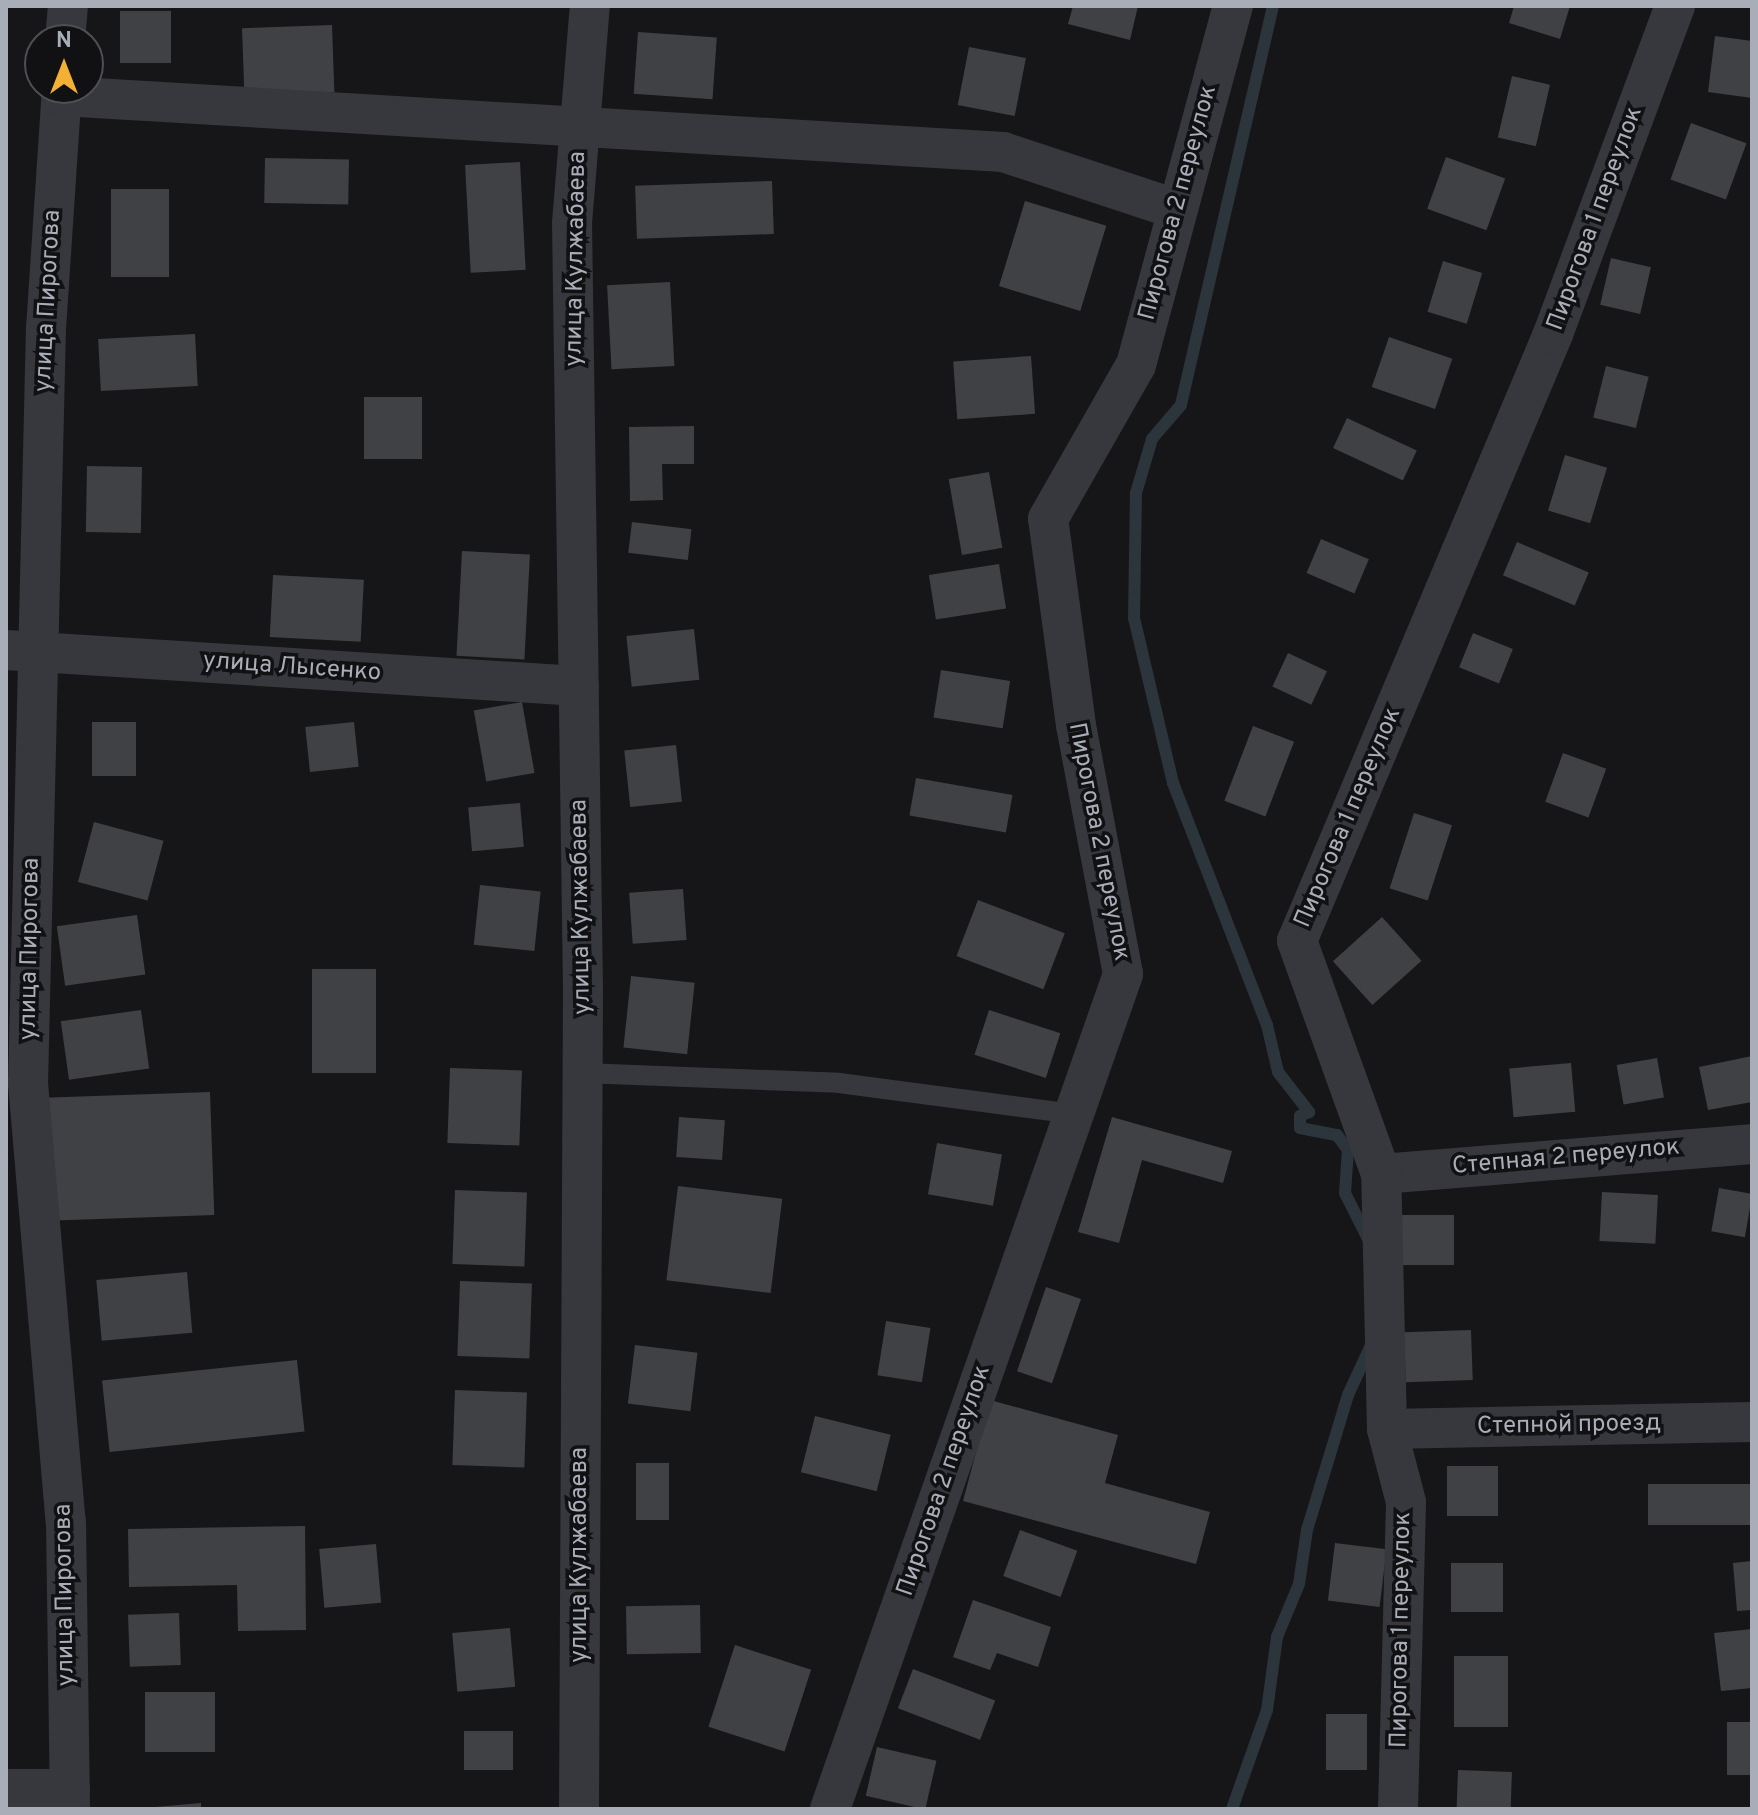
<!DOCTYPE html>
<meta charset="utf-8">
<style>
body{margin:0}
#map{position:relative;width:1758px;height:1815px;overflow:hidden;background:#161618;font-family:Overpass,sans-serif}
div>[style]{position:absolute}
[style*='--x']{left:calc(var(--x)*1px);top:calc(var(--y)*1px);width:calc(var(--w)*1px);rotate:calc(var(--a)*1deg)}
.stream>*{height:12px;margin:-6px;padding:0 6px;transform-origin:6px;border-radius:6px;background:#2c353c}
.building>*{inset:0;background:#404145;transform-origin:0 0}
.lane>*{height:20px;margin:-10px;padding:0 10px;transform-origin:10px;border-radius:10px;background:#37383d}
.street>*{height:40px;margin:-20px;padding:0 20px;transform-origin:20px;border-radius:20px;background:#37383d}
span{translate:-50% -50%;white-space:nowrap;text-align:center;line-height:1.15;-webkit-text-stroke:7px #111113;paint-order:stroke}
.street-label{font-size:24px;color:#a8adb8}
.frame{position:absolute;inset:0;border:8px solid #a8adb8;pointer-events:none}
.north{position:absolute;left:24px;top:24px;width:80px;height:80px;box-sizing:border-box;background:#111113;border:2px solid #4d4f55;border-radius:50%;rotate:0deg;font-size:22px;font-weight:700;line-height:32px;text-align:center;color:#a8adb8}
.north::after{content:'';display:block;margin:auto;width:28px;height:36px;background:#f2b134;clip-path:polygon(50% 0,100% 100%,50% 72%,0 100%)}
</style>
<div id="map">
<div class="stream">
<div style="--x:1273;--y:6;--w:409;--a:103"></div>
<div style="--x:1181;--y:405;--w:45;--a:130.5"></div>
<div style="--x:1152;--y:439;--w:56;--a:106.5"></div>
<div style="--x:1136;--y:493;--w:125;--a:90.9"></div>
<div style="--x:1134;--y:618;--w:170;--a:76.7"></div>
<div style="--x:1173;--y:783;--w:260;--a:68.8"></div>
<div style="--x:1267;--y:1025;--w:48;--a:76.8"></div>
<div style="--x:1278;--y:1072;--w:51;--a:52.2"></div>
<div style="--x:1309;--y:1112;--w:10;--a:156"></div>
<div style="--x:1300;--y:1116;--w:12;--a:90"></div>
<div style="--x:1300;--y:1128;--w:38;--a:11"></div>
<div style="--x:1337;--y:1135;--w:19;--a:54"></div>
<div style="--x:1348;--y:1150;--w:43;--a:94"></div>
<div style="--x:1345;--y:1193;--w:51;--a:63.4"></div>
<div style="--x:1232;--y:1809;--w:105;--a:-70.5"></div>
<div style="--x:1267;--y:1710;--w:74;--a:-82.2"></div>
<div style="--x:1277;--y:1637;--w:57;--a:-67.5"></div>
<div style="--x:1299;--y:1584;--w:55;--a:-81.6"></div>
<div style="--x:1307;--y:1530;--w:141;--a:-73.1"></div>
<div style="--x:1348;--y:1395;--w:57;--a:-65.2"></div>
</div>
<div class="building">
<div style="clip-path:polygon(1073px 6px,1138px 6px,1130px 40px,1068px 24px)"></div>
<div style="clip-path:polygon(1514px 6px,1570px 6px,1560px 39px,1509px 23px)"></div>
<div style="left:120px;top:11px;width:51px;height:52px"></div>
<div style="left:332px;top:25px;width:67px;height:90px;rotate:88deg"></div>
<div style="left:638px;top:32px;width:79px;height:62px;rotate:4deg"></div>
<div style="clip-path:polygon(1715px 36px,1752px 41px,1752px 98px,1708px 92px)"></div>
<div style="left:969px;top:47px;width:58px;height:59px;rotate:11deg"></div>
<div style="left:1512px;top:76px;width:39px;height:63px;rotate:13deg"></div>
<div style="left:1691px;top:123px;width:59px;height:60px;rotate:20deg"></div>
<div style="left:1446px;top:157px;width:63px;height:55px;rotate:20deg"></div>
<div style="left:265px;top:158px;width:84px;height:45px;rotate:1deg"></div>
<div style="left:520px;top:162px;width:108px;height:55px;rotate:87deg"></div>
<div style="left:772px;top:181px;width:53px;height:137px;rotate:88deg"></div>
<div style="left:111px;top:189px;width:58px;height:88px"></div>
<div style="left:1025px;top:201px;width:85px;height:89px;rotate:17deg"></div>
<div style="left:1611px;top:258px;width:41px;height:48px;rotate:13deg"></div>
<div style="left:1443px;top:261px;width:41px;height:53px;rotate:17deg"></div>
<div style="left:670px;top:282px;width:84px;height:63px;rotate:87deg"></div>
<div style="left:195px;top:334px;width:52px;height:97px;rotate:87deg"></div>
<div style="left:1389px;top:337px;width:67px;height:53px;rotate:19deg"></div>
<div style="left:1031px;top:356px;width:58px;height:78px;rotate:86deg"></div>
<div style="left:1606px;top:366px;width:44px;height:53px;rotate:14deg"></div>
<div style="left:364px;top:397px;width:58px;height:62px"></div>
<div style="left:1347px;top:418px;width:77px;height:33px;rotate:25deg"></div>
<div style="clip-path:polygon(694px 426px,694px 464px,662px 464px,663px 500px,630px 501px,629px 427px)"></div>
<div style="left:1565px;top:455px;width:44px;height:58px;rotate:17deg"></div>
<div style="left:87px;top:466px;width:55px;height:66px;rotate:1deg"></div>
<div style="left:989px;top:472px;width:77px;height:41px;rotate:80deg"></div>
<div style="left:632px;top:522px;width:60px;height:31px;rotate:7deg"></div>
<div style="left:1321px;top:539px;width:52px;height:37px;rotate:23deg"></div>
<div style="left:1517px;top:542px;width:78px;height:36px;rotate:23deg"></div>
<div style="left:462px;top:551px;width:68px;height:105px;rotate:3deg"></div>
<div style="left:999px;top:564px;width:45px;height:71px;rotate:81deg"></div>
<div style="left:273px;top:575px;width:91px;height:62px;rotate:3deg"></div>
<div style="left:694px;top:629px;width:51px;height:68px;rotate:84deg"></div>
<div style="left:1473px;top:633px;width:43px;height:37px;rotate:22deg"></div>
<div style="left:1288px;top:653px;width:43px;height:37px;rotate:25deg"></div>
<div style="left:941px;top:670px;width:70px;height:48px;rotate:9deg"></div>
<div style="left:522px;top:702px;width:72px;height:49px;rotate:80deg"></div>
<div style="left:92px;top:722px;width:44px;height:54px"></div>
<div style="left:354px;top:722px;width:45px;height:49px;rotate:84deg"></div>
<div style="left:1253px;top:726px;width:44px;height:80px;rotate:21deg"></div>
<div style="left:676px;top:745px;width:57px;height:52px;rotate:84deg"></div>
<div style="left:1563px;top:753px;width:46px;height:52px;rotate:20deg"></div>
<div style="left:916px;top:778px;width:98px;height:38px;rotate:10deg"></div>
<div style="left:520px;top:803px;width:44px;height:52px;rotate:85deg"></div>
<div style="left:1414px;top:813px;width:40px;height:79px;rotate:18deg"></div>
<div style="left:94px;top:822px;width:72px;height:62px;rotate:15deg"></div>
<div style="left:480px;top:885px;width:61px;height:60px;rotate:6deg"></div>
<div style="left:683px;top:889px;width:51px;height:54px;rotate:86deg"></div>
<div style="left:978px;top:900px;width:93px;height:60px;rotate:21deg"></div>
<div style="left:137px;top:915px;width:60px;height:81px;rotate:82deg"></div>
<div style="left:1382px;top:917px;width:59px;height:66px;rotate:48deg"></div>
<div style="left:312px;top:969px;width:64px;height:104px"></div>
<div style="left:631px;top:976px;width:64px;height:72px;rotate:6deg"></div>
<div style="left:141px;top:1010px;width:59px;height:81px;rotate:82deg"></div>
<div style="left:989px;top:1010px;width:75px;height:47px;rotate:18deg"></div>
<div style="clip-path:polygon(1752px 1056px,1752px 1102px,1708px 1110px,1699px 1067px)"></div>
<div style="left:1657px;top:1058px;width:40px;height:41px;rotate:80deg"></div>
<div style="left:1571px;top:1063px;width:49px;height:62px;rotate:85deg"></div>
<div style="left:450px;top:1068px;width:72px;height:75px;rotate:2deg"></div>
<div style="left:210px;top:1092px;width:123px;height:166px;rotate:88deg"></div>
<div style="left:679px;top:1117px;width:46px;height:40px;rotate:4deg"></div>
<div style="clip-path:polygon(1112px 1117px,1232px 1151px,1223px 1183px,1142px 1160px,1119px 1243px,1078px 1232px)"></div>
<div style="left:937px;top:1143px;width:66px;height:52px;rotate:10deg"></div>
<div style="left:678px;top:1186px;width:105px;height:95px;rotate:7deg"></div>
<div style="left:1719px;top:1188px;width:34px;height:44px;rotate:10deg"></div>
<div style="left:455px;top:1190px;width:72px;height:74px;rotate:2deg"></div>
<div style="left:1602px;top:1192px;width:56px;height:49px;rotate:3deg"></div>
<div style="left:1391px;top:1215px;width:63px;height:50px"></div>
<div style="left:187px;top:1272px;width:61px;height:91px;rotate:85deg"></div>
<div style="left:460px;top:1281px;width:72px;height:75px;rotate:2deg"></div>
<div style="left:1046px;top:1287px;width:37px;height:89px;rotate:19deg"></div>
<div style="left:886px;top:1321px;width:45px;height:55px;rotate:9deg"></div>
<div style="left:1471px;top:1330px;width:50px;height:67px;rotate:88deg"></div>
<div style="left:635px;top:1345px;width:63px;height:59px;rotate:7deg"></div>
<div style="left:297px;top:1360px;width:72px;height:196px;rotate:84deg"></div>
<div style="left:455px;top:1390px;width:72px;height:75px;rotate:2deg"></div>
<div style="clip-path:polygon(990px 1400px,1118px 1435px,1105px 1483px,1210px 1512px,1196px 1564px,963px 1501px)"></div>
<div style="left:815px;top:1416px;width:78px;height:58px;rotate:14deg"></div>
<div style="left:636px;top:1463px;width:33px;height:57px"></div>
<div style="left:1447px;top:1466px;width:51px;height:50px"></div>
<div style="left:1752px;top:1484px;width:41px;height:104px;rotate:90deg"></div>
<div style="clip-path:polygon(305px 1526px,306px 1630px,238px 1631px,237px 1585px,129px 1587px,128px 1529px)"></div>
<div style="left:1020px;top:1530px;width:61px;height:49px;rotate:20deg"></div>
<div style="left:1335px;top:1543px;width:52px;height:58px;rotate:7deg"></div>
<div style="left:376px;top:1544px;width:59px;height:57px;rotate:85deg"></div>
<div style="clip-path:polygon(1752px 1561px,1752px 1610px,1737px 1611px,1733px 1563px)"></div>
<div style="left:1451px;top:1563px;width:52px;height:49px"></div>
<div style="clip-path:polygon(973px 1600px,1051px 1627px,1038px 1667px,997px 1653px,990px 1670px,953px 1657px)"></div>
<div style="left:700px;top:1605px;width:48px;height:74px;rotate:89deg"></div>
<div style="left:179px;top:1613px;width:52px;height:51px;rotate:88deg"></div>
<div style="left:510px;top:1628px;width:59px;height:58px;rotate:85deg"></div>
<div style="clip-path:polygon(1752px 1629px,1752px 1688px,1721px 1691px,1714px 1633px)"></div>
<div style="left:735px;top:1645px;width:80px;height:86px;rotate:18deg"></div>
<div style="left:1454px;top:1656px;width:54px;height:71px"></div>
<div style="left:913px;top:1669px;width:88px;height:42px;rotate:21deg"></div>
<div style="left:145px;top:1692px;width:70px;height:60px"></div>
<div style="left:1326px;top:1714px;width:41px;height:56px"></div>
<div style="left:1752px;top:1722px;width:53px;height:25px;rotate:90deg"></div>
<div style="left:464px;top:1731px;width:49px;height:39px"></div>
<div style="left:877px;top:1747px;width:61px;height:50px;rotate:13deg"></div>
<div style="left:1458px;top:1770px;width:54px;height:39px;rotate:2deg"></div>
<div style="clip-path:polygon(201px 1803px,201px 1809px,155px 1809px,155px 1807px)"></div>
</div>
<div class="lane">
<div style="--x:583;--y:1073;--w:256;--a:2.2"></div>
<div style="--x:839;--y:1083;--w:236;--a:7.5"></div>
</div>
<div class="street">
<div style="--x:65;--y:40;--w:34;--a:-85"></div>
<div style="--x:62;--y:88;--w:240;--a:93.8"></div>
<div style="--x:46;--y:327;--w:756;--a:91.36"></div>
<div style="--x:28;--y:1083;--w:441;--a:85.1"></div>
<div style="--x:66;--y:1522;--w:287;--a:89.2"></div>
<div style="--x:61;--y:96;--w:944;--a:3.4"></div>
<div style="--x:1003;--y:152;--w:181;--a:18.3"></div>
<div style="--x:6;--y:650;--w:574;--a:3.6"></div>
<div style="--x:1381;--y:1174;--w:372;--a:-4.6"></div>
<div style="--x:1387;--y:1429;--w:365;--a:-1.1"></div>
<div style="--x:6;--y:1789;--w:64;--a:0"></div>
<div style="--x:579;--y:1809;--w:820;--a:-89.72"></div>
<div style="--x:583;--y:989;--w:766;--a:-90.82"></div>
<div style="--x:572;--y:223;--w:218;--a:-85.3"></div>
<div style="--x:830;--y:1809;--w:885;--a:-70.66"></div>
<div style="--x:1123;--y:974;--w:253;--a:-100.7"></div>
<div style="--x:1076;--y:725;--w:208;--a:-97.7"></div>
<div style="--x:1048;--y:519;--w:177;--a:-60.3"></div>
<div style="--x:1136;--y:365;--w:372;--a:-74.9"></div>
<div style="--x:1398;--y:1809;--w:307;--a:-88.5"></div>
<div style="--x:1406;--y:1502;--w:75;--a:-104.6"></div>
<div style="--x:1387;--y:1429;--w:255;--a:-91.3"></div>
<div style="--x:1381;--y:1174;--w:248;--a:-109.8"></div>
<div style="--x:1297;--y:941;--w:659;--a:-67.13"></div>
<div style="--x:1553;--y:334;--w:350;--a:-69.6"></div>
</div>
<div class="street-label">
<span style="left:1179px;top:203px;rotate:-75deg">Пирогова 2 переулок</span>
<span style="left:1596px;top:219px;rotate:-70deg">Пирогова 1 переулок</span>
<span style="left:577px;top:259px;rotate:-89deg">улица Кулжабаева</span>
<span style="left:49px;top:301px;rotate:-87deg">улица Пирогова</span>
<span style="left:292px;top:668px;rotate:4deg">улица Лысенко</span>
<span style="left:1349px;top:818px;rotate:-67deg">Пирогова 1 переулок</span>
<span style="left:1098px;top:842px;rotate:79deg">Пирогова 2 переулок</span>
<span style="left:582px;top:907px;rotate:-91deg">улица Кулжабаева</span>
<span style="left:31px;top:949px;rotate:-89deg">улица Пирогова</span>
<span style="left:1566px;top:1158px;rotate:-5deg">Степная 2 переулок</span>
<span style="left:1569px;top:1426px;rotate:-1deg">Степной проезд</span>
<span style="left:945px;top:1481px;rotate:-71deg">Пирогова 2 переулок</span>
<span style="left:581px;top:1555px;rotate:-90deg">улица Кулжабаева</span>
<span style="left:66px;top:1595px;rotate:-91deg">улица Пирогова</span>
<span style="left:1402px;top:1630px;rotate:-89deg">Пирогова 1 переулок</span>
</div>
<div class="frame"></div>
<div class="north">N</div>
</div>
